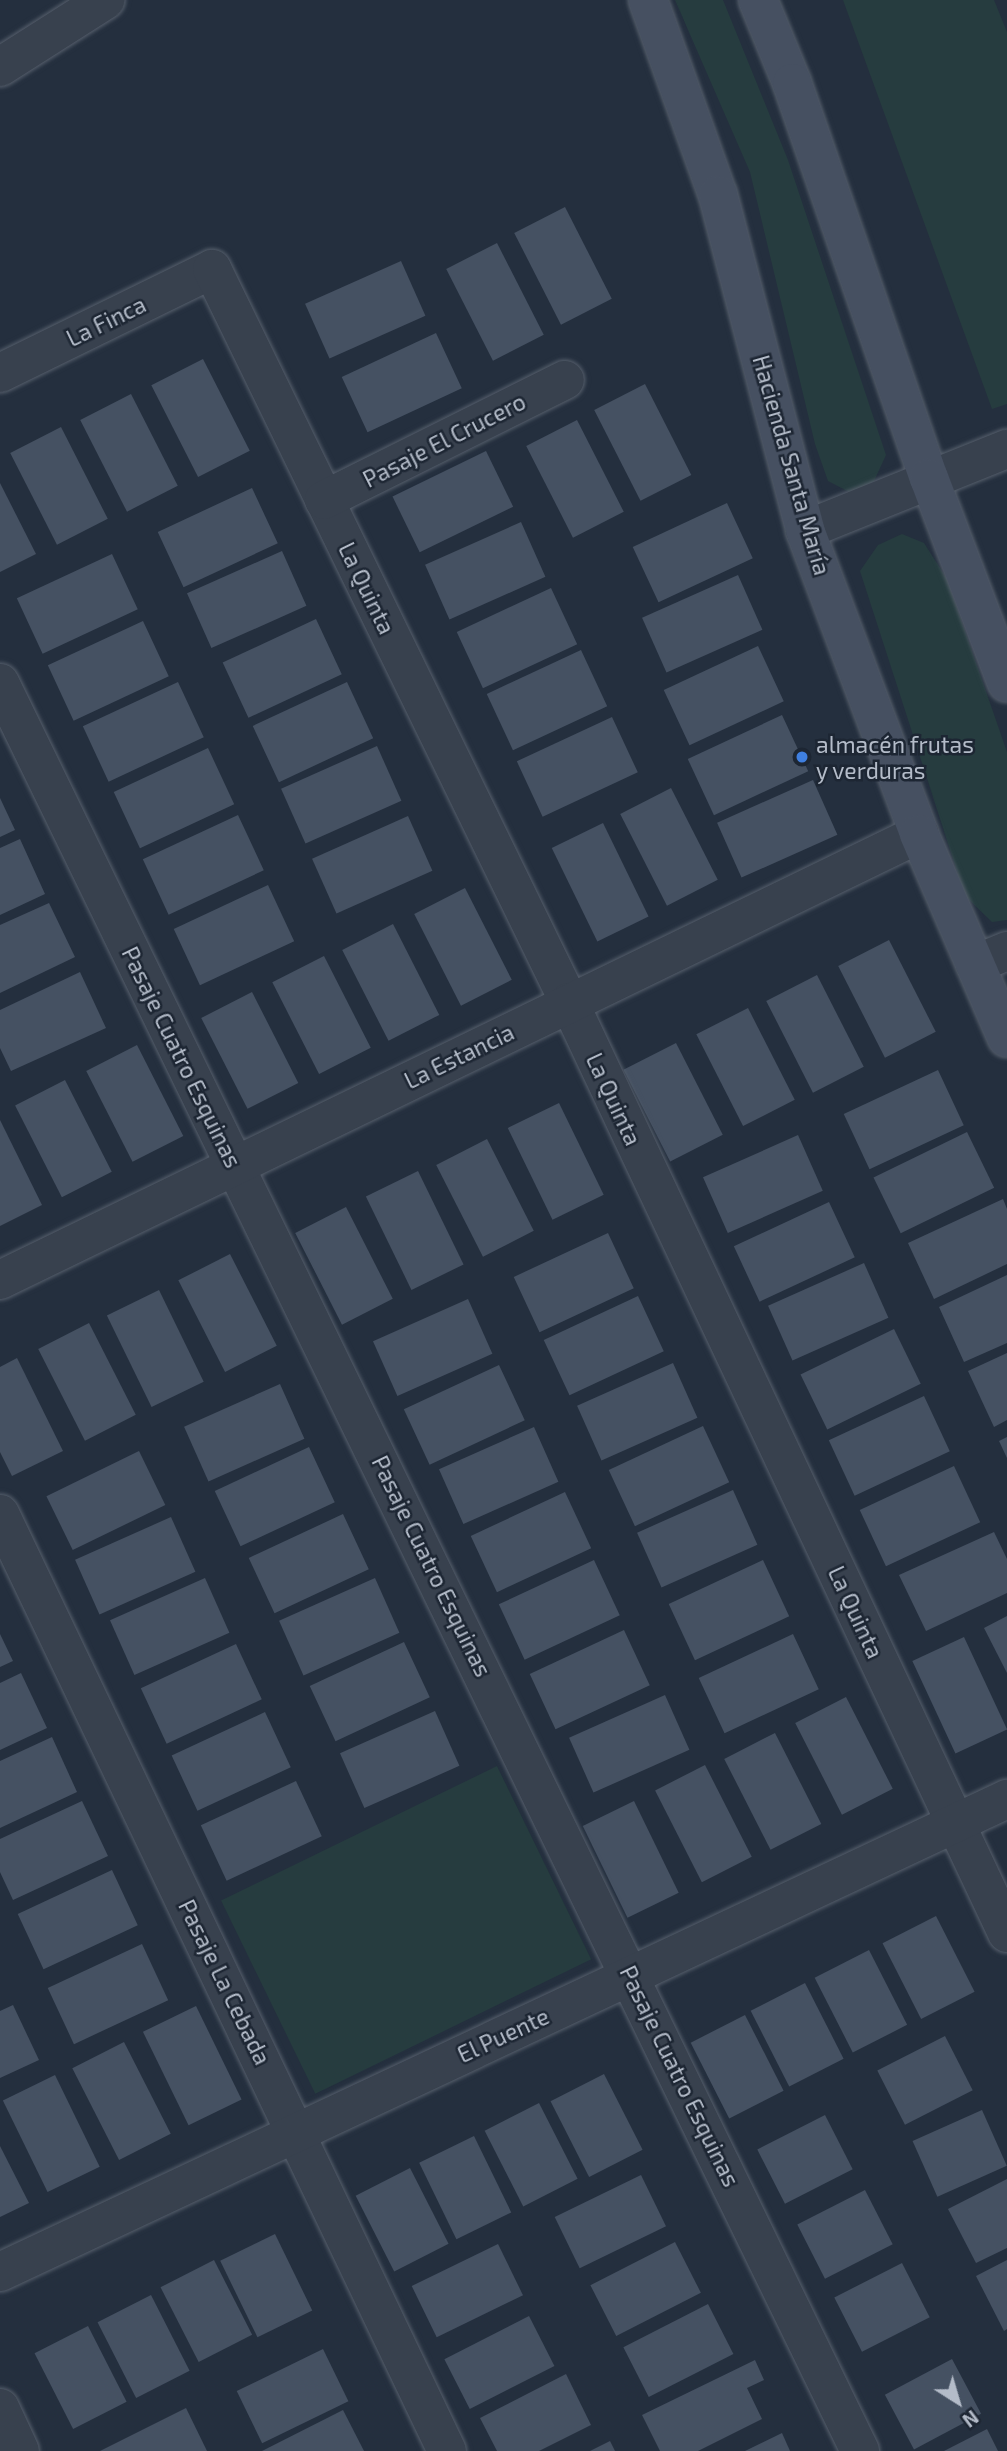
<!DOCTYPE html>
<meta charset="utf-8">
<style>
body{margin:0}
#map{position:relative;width:1007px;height:2451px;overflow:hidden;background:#242f3e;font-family:"Exo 2",sans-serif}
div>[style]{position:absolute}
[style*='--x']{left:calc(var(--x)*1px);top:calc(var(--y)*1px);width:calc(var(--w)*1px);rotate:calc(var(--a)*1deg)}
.green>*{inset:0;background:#263c3f;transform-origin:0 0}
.building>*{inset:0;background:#455162;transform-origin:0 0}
.roads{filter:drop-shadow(0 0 2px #565f6c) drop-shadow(0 0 2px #565f6c)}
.street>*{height:38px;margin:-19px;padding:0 19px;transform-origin:19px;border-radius:19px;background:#38414e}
.secondary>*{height:38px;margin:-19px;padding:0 19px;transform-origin:19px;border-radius:19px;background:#465061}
.dots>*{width:19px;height:19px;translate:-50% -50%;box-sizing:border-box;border:4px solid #1d2633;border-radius:50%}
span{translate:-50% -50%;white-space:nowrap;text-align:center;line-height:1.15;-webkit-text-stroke:5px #1d2633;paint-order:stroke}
.street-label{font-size:23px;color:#b4bcc9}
.poi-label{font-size:23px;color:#b4bcc9}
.left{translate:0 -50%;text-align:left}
.north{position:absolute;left:923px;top:2367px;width:70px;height:70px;-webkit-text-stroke:5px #1d2633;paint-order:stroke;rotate:143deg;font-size:19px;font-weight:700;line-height:28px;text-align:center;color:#b4bcc9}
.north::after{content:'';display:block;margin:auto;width:24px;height:32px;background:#b4bcc9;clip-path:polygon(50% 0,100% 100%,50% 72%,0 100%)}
</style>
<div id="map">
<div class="green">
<div style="clip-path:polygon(675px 0,723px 0,788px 160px,886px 455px,874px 481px,853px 494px,828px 481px,815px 444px,750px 172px)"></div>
<div style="clip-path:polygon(843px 0,994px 0,1007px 32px,1007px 404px,992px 409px)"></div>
<div style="clip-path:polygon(902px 534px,924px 543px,947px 579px,1007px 752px,1007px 920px,992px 922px,965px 896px,860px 571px,878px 545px)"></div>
<div style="left:497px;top:1766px;width:215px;height:307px;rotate:64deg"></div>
</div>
<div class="building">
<div style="left:565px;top:207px;width:103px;height:57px;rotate:63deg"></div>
<div style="left:497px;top:243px;width:103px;height:57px;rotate:63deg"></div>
<div style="left:401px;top:261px;width:60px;height:105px;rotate:66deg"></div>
<div style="left:436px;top:333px;width:61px;height:104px;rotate:65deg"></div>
<div style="left:203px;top:359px;width:103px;height:58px;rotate:63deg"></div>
<div style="left:645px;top:384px;width:102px;height:57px;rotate:63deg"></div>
<div style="left:131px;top:394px;width:103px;height:57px;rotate:63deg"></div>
<div style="left:577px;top:420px;width:103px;height:57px;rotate:63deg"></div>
<div style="left:61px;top:427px;width:103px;height:57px;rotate:63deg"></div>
<div style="left:486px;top:451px;width:62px;height:104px;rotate:64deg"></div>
<div style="clip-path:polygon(0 483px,36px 554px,0 572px)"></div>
<div style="left:252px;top:488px;width:61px;height:104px;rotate:65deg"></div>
<div style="left:727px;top:503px;width:61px;height:104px;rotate:65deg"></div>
<div style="left:521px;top:522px;width:60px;height:105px;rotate:66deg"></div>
<div style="left:282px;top:551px;width:60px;height:104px;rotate:66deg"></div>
<div style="left:112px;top:554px;width:61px;height:105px;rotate:65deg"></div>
<div style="left:738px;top:575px;width:60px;height:105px;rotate:66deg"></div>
<div style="left:551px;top:588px;width:62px;height:104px;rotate:65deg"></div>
<div style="left:316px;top:619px;width:61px;height:103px;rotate:65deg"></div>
<div style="left:143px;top:621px;width:61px;height:105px;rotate:65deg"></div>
<div style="left:758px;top:646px;width:61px;height:104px;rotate:65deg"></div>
<div style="left:581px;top:650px;width:62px;height:104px;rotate:65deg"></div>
<div style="left:178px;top:682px;width:61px;height:105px;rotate:65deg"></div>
<div style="left:347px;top:682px;width:62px;height:104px;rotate:65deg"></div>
<div style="left:782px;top:715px;width:62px;height:104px;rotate:65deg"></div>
<div style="left:612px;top:717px;width:61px;height:105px;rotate:65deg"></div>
<div style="left:377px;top:746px;width:60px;height:105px;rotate:66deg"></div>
<div style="left:208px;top:748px;width:62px;height:104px;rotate:65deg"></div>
<div style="left:813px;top:780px;width:60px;height:105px;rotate:66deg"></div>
<div style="left:671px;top:788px;width:103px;height:57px;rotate:63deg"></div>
<div style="clip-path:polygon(0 798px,15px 830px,0 837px)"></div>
<div style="left:238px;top:815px;width:61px;height:105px;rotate:65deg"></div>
<div style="left:408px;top:816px;width:60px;height:105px;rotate:66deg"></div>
<div style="left:603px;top:823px;width:104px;height:57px;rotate:64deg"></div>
<div style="clip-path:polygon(20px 839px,45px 894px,0 915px,0 848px)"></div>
<div style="left:268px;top:885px;width:62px;height:104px;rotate:65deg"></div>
<div style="left:465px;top:888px;width:103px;height:57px;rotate:63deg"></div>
<div style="clip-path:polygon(49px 903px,75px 957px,0 993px,0 925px)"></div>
<div style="left:393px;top:924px;width:102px;height:57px;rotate:63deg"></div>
<div style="left:889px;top:940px;width:103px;height:57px;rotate:63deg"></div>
<div style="left:324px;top:956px;width:103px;height:58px;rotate:63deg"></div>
<div style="clip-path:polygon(80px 972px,106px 1028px,11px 1071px,0 1048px,0 1010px)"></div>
<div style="left:817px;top:975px;width:103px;height:57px;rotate:63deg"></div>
<div style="left:252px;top:992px;width:102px;height:57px;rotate:63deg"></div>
<div style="left:748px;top:1008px;width:103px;height:58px;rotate:63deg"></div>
<div style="left:676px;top:1043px;width:103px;height:59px;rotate:63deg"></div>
<div style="left:137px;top:1045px;width:102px;height:57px;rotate:63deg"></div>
<div style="left:938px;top:1070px;width:61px;height:104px;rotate:65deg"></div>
<div style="left:65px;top:1080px;width:103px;height:56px;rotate:63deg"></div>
<div style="left:559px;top:1103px;width:102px;height:57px;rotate:64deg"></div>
<div style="clip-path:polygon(0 1120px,42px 1205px,0 1226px)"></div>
<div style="left:967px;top:1132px;width:62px;height:104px;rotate:64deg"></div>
<div style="left:798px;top:1135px;width:61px;height:104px;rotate:66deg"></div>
<div style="left:487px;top:1139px;width:103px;height:57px;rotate:63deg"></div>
<div style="left:418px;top:1171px;width:104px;height:58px;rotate:64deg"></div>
<div style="clip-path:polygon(1003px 1199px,1007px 1209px,1007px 1264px,934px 1299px,908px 1243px)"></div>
<div style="left:829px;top:1202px;width:61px;height:105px;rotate:65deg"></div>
<div style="left:346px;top:1207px;width:103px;height:57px;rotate:63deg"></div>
<div style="left:608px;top:1233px;width:61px;height:104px;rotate:65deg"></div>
<div style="left:230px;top:1254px;width:103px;height:58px;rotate:63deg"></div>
<div style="left:864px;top:1263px;width:60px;height:105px;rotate:66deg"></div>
<div style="clip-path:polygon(1007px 1275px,1007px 1343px,964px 1362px,939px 1307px)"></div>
<div style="left:159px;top:1290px;width:102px;height:58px;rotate:64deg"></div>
<div style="left:638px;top:1296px;width:61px;height:104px;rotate:65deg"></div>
<div style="left:468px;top:1299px;width:60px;height:104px;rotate:66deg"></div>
<div style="left:89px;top:1323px;width:103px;height:57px;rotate:63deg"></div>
<div style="left:894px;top:1329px;width:61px;height:104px;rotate:64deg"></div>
<div style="clip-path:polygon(1007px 1353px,1007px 1420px,994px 1427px,968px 1371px)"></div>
<div style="clip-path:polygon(17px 1358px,63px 1451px,12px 1476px,0 1452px,0 1367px)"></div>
<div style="left:673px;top:1363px;width:60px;height:105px;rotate:66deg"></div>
<div style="left:499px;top:1365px;width:61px;height:105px;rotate:65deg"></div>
<div style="left:280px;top:1384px;width:60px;height:105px;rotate:66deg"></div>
<div style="left:924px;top:1396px;width:61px;height:105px;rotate:65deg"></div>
<div style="left:703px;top:1426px;width:62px;height:104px;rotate:65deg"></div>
<div style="left:534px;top:1427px;width:60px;height:104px;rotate:66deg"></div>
<div style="clip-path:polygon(1007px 1437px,1007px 1458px,999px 1441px)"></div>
<div style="left:309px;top:1447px;width:61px;height:104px;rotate:65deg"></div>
<div style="left:139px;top:1451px;width:60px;height:103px;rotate:64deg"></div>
<div style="left:954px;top:1466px;width:62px;height:104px;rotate:65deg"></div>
<div style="left:733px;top:1490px;width:60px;height:105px;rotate:66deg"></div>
<div style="left:565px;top:1492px;width:62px;height:104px;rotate:65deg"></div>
<div style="left:343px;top:1514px;width:61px;height:104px;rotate:65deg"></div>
<div style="left:171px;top:1517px;width:60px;height:105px;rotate:66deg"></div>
<div style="clip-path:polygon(994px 1532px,1007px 1559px,1007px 1593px,926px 1631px,899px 1575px)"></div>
<div style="left:594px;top:1560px;width:61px;height:105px;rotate:65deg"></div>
<div style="left:763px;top:1560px;width:62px;height:104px;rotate:65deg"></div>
<div style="left:205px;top:1578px;width:60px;height:104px;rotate:66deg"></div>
<div style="left:375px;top:1578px;width:60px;height:105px;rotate:66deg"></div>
<div style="clip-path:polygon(1007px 1616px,1007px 1673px,984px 1628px)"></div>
<div style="left:624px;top:1630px;width:61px;height:104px;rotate:65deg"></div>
<div style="clip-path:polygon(0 1634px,13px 1661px,0 1667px)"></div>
<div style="left:793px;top:1634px;width:61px;height:104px;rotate:65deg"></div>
<div style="left:964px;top:1637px;width:102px;height:57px;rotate:65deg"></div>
<div style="left:404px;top:1642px;width:61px;height:104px;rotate:65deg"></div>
<div style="left:236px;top:1644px;width:61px;height:105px;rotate:65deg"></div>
<div style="clip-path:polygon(21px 1673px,47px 1728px,0 1750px,0 1683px)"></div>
<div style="left:665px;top:1695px;width:60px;height:105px;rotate:66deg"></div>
<div style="left:846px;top:1697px;width:103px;height:57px;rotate:63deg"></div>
<div style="left:435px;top:1711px;width:60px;height:104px;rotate:66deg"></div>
<div style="left:265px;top:1712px;width:61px;height:103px;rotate:65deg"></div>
<div style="left:775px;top:1733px;width:102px;height:57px;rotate:63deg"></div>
<div style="clip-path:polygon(52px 1737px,77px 1792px,0 1828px,0 1761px)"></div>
<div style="left:705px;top:1765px;width:103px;height:56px;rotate:63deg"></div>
<div style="left:296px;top:1781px;width:61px;height:105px;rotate:65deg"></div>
<div style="clip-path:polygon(82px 1801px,108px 1856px,13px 1900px,0 1872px,0 1839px)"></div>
<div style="left:634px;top:1801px;width:102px;height:57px;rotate:64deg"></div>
<div style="left:112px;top:1870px;width:61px;height:104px;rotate:65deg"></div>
<div style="left:936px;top:1916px;width:85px;height:60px;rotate:63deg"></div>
<div style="left:142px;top:1944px;width:62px;height:104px;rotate:65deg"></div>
<div style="left:869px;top:1950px;width:84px;height:61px;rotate:63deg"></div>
<div style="left:805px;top:1983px;width:85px;height:61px;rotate:63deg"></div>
<div style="clip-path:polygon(13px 2005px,39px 2060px,0 2078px,0 2011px)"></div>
<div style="left:196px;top:2006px;width:104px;height:59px;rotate:64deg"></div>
<div style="left:745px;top:2015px;width:85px;height:61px;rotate:63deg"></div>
<div style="left:945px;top:2036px;width:61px;height:76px;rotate:63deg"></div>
<div style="left:124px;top:2042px;width:103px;height:58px;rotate:63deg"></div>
<div style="left:604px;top:2074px;width:85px;height:60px;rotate:63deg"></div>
<div style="left:55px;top:2075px;width:102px;height:58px;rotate:64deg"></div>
<div style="left:539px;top:2103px;width:85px;height:61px;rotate:63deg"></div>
<div style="left:982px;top:2110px;width:61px;height:76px;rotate:66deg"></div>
<div style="left:825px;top:2115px;width:61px;height:76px;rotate:63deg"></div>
<div style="left:474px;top:2136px;width:85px;height:61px;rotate:64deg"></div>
<div style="clip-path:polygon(0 2146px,29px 2203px,0 2217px)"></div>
<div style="left:410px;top:2168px;width:85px;height:61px;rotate:63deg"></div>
<div style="left:641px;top:2175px;width:57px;height:96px;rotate:64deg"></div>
<div style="clip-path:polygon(1007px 2179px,1007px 2248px,976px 2263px,948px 2209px)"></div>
<div style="left:865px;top:2190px;width:61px;height:76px;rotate:63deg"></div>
<div style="left:275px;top:2234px;width:85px;height:61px;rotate:64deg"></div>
<div style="left:675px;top:2242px;width:57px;height:95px;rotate:63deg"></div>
<div style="left:498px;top:2244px;width:57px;height:96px;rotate:64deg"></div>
<div style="left:214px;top:2260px;width:84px;height:60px;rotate:63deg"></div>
<div style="clip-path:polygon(1007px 2260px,1007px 2329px,1004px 2331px,976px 2276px)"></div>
<div style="left:902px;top:2263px;width:61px;height:76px;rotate:63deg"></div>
<div style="left:151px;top:2295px;width:85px;height:60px;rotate:63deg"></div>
<div style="left:708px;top:2304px;width:56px;height:95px;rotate:63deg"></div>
<div style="left:529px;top:2316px;width:56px;height:95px;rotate:63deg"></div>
<div style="left:88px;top:2326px;width:85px;height:60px;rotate:63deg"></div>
<div style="left:323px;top:2349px;width:58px;height:96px;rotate:64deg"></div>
<div style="left:952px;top:2359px;width:62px;height:76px;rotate:62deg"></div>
<div style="clip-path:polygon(755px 2360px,764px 2380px,747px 2388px,762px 2419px,698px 2451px,660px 2451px,642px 2415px)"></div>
<div style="clip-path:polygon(566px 2374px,591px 2425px,539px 2451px,497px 2451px,480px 2418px)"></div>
<div style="clip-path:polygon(186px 2408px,207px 2451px,100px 2451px)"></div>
<div style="clip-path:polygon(343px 2410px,364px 2451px,262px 2451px)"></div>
<div style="clip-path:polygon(987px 2429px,998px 2451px,944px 2451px)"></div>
<div style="clip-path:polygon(782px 2433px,790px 2451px,745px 2451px)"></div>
<div style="clip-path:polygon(610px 2441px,615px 2451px,590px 2451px)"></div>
</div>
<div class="roads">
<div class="street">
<div style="--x:0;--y:67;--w:125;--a:-32.5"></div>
<div style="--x:0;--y:373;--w:236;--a:-26.1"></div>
<div style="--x:212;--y:269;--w:815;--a:64.03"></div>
<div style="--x:569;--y:1002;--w:1029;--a:64.8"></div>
<div style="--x:324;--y:500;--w:269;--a:-26.5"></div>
<div style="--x:805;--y:530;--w:218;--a:-21.9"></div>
<div style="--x:0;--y:683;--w:1966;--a:64.06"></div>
<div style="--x:975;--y:964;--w:35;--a:-22"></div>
<div style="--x:0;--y:1280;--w:1022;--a:-25.89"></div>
<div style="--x:0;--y:1514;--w:1038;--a:64.5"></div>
<div style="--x:0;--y:2272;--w:1113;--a:-25.16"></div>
<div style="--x:0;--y:2408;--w:47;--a:65.1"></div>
</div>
<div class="secondary">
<div style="--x:648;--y:0;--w:207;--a:70.3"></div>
<div style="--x:718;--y:195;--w:346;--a:75.4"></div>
<div style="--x:805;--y:530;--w:325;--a:69.4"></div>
<div style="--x:919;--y:834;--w:222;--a:66.7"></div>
<div style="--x:758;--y:0;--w:90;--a:67.7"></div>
<div style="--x:792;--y:83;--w:418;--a:70.9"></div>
<div style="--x:929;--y:478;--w:219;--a:69.2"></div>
</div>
</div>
<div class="dots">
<div style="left:802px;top:757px;background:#3f7fe0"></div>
</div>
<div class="street-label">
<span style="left:106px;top:321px;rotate:-26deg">La Finca</span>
<span style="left:444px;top:440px;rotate:-27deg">Pasaje El Crucero</span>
<span style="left:792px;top:465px;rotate:74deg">Hacienda Santa María</span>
<span style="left:367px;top:588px;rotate:64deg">La Quinta</span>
<span style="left:459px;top:1056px;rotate:-26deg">La Estancia</span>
<span style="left:182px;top:1057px;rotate:64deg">Pasaje Cuatro Esquinas</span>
<span style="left:614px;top:1099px;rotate:65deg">La Quinta</span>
<span style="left:432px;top:1566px;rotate:64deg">Pasaje Cuatro Esquinas</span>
<span style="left:856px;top:1612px;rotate:65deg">La Quinta</span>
<span style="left:225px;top:1982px;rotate:64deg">Pasaje La Cebada</span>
<span style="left:503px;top:2035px;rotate:-25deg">El Puente</span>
<span style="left:680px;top:2076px;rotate:64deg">Pasaje Cuatro Esquinas</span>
</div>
<div class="poi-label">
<span class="left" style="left:816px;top:757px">almacén frutas<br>y verduras</span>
</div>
<div class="north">N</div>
</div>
